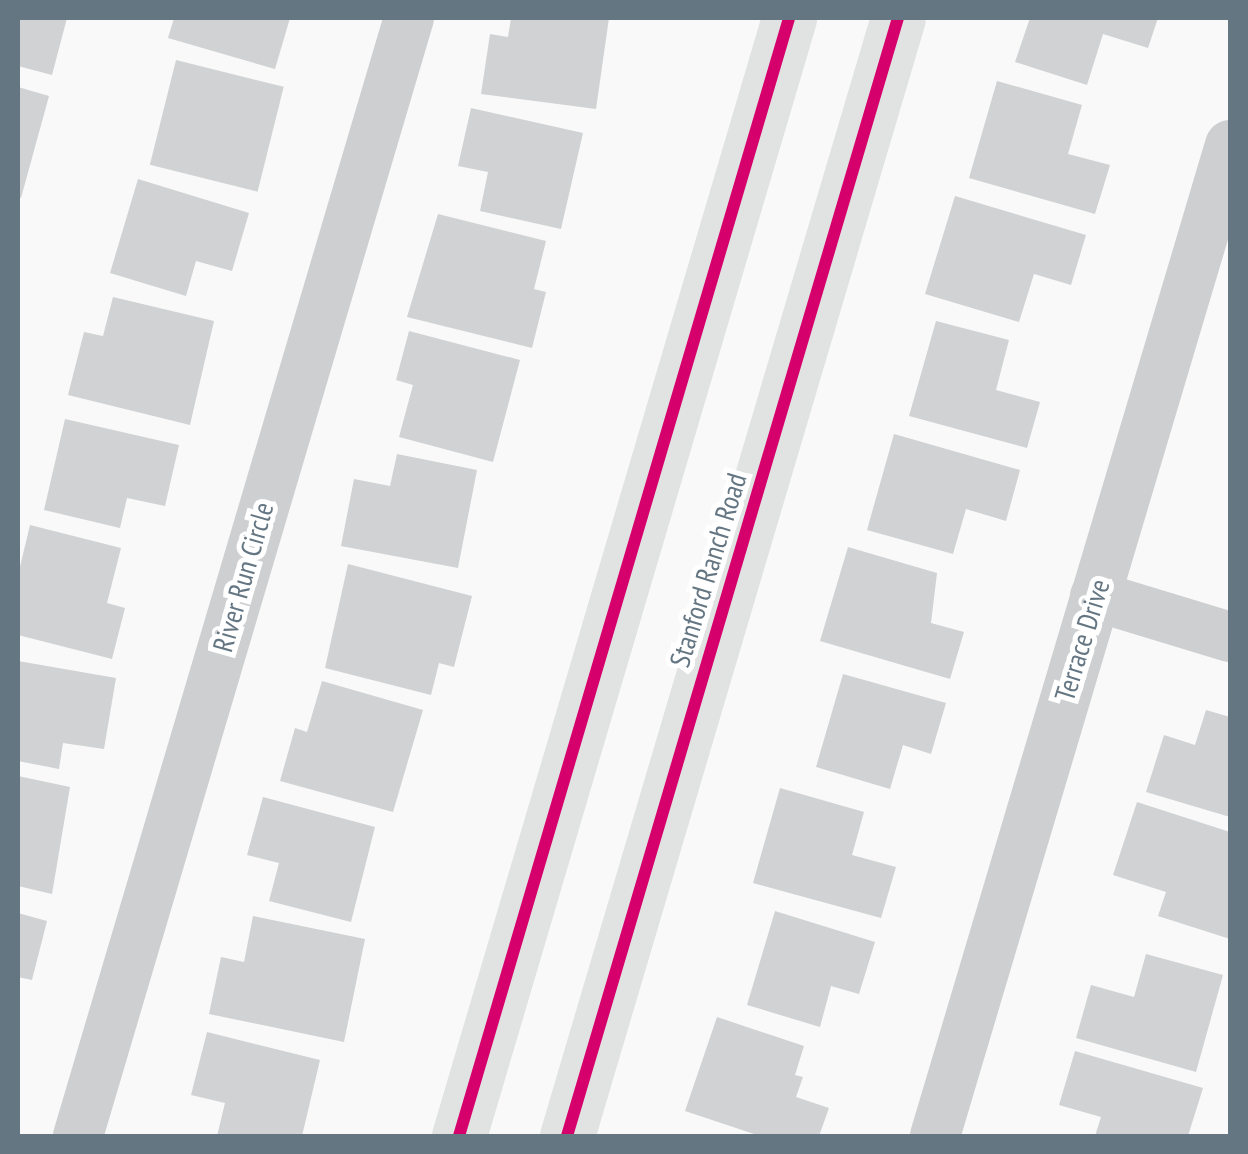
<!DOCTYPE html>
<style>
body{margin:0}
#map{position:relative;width:1248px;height:1154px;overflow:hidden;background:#f9f9f9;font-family:"PT Sans Narrow",sans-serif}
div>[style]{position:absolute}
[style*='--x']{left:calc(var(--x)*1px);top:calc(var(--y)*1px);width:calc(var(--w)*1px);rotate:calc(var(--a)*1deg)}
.building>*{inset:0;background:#d0d2d3;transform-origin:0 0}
.minor>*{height:50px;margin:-25px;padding:0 25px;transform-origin:25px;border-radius:25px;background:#cecfd0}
.secondary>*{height:55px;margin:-27.5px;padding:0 27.5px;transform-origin:27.5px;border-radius:27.5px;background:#e1e2e2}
.cycleway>*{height:12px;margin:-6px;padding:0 6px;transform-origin:6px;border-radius:6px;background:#d6006c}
span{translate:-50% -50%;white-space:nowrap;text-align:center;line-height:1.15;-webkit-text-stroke:10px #fff;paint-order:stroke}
.street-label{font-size:28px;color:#657683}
.frame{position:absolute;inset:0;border:20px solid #657683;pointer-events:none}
</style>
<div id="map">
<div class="building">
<div style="clip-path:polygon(18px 18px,67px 18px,52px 75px,18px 66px)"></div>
<div style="clip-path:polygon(174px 18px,290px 18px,275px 69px,168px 38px)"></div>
<div style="clip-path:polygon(511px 18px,609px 18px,596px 109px,481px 94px,490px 34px,508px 37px)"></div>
<div style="clip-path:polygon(1030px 18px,1158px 18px,1148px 48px,1103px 34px,1087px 85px,1015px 62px)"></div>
<div style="left:176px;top:60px;width:111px;height:108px;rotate:14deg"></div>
<div style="clip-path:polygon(997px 81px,1082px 105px,1068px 154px,1110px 165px,1095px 214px,969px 178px)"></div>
<div style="clip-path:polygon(18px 87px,49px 96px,21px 198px,18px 197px)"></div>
<div style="clip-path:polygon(471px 108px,583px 133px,561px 229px,480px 211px,488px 172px,458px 166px)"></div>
<div style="clip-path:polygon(138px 179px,249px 213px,232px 271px,196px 261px,186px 296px,110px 273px)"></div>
<div style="clip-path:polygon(955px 196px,1086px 235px,1071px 285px,1034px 274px,1019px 322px,925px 294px)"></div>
<div style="clip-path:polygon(438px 214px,546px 241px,534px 289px,546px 292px,532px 348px,407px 317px)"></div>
<div style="clip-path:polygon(113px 297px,214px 321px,190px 425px,68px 395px,84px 332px,103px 336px)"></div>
<div style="clip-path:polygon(936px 321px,1009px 340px,996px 390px,1040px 402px,1027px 448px,909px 416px)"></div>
<div style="clip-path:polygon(409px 331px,520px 360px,493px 462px,399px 437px,413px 385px,396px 380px)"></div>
<div style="clip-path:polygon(65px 419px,179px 445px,165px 506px,127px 498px,120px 528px,44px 510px)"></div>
<div style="clip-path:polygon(894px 434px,1020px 470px,1006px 521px,966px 509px,953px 554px,867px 530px)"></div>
<div style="clip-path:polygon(397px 454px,477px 470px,458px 568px,341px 546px,354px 479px,390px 486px)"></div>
<div style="clip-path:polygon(30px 525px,121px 548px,107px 603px,125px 608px,112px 659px,18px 635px,18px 575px)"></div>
<div style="clip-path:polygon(848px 547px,937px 573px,931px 623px,964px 632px,950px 679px,820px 641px)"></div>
<div style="clip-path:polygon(348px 564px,472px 596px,454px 667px,439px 663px,431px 695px,325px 668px)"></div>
<div style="clip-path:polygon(18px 661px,116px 678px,104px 749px,63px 743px,59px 769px,18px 761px)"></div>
<div style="clip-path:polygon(843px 674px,946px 703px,931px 754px,903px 745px,890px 789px,816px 767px)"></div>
<div style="clip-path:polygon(322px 681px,423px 710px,393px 812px,280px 781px,295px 728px,307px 732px)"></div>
<div style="clip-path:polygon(1206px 710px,1230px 717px,1230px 817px,1146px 792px,1164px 735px,1195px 745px)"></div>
<div style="clip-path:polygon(18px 776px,70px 787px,52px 894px,18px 886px)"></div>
<div style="clip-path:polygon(780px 788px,864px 812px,852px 855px,896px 867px,881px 918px,753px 883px)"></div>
<div style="clip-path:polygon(263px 797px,375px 827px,351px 922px,269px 901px,279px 863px,247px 855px)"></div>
<div style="clip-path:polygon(1137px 802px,1230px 832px,1230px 939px,1158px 916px,1166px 892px,1113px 875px)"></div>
<div style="clip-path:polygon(775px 911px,875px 942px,859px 994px,831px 986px,820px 1027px,747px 1005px)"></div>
<div style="clip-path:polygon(18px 913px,47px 921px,32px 980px,18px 977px)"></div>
<div style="clip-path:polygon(253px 916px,365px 939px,344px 1042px,209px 1014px,221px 957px,244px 962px)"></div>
<div style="clip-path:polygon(1146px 954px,1223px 975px,1196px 1072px,1076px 1038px,1091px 985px,1134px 997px)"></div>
<div style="clip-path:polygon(717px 1017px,804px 1046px,795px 1075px,803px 1077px,796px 1097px,829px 1108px,819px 1136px,760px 1136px,685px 1111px)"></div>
<div style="clip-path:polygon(207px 1032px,320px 1060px,302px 1136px,217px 1136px,225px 1103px,191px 1095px)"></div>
<div style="clip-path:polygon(1075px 1051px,1203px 1088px,1188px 1136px,1095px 1136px,1101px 1117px,1059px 1105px)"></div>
</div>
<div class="minor">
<div style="--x:1095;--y:596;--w:141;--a:16.9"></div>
<div style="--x:78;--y:1136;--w:1166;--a:-73.51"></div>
<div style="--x:935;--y:1136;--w:1034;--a:-73.42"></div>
</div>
<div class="secondary">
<div style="--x:459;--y:1136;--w:1166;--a:-73.55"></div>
<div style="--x:567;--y:1136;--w:1166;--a:-73.51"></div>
</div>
<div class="cycleway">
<div style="--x:459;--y:1136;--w:1166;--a:-73.55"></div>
<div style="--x:567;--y:1136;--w:1166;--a:-73.51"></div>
</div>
<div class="street-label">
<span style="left:708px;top:570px;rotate:-73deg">Stanford Ranch Road</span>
<span style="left:243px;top:577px;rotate:-74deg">River Run Circle</span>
<span style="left:1082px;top:640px;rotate:-73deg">Terrace Drive</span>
</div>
<div class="frame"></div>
</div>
